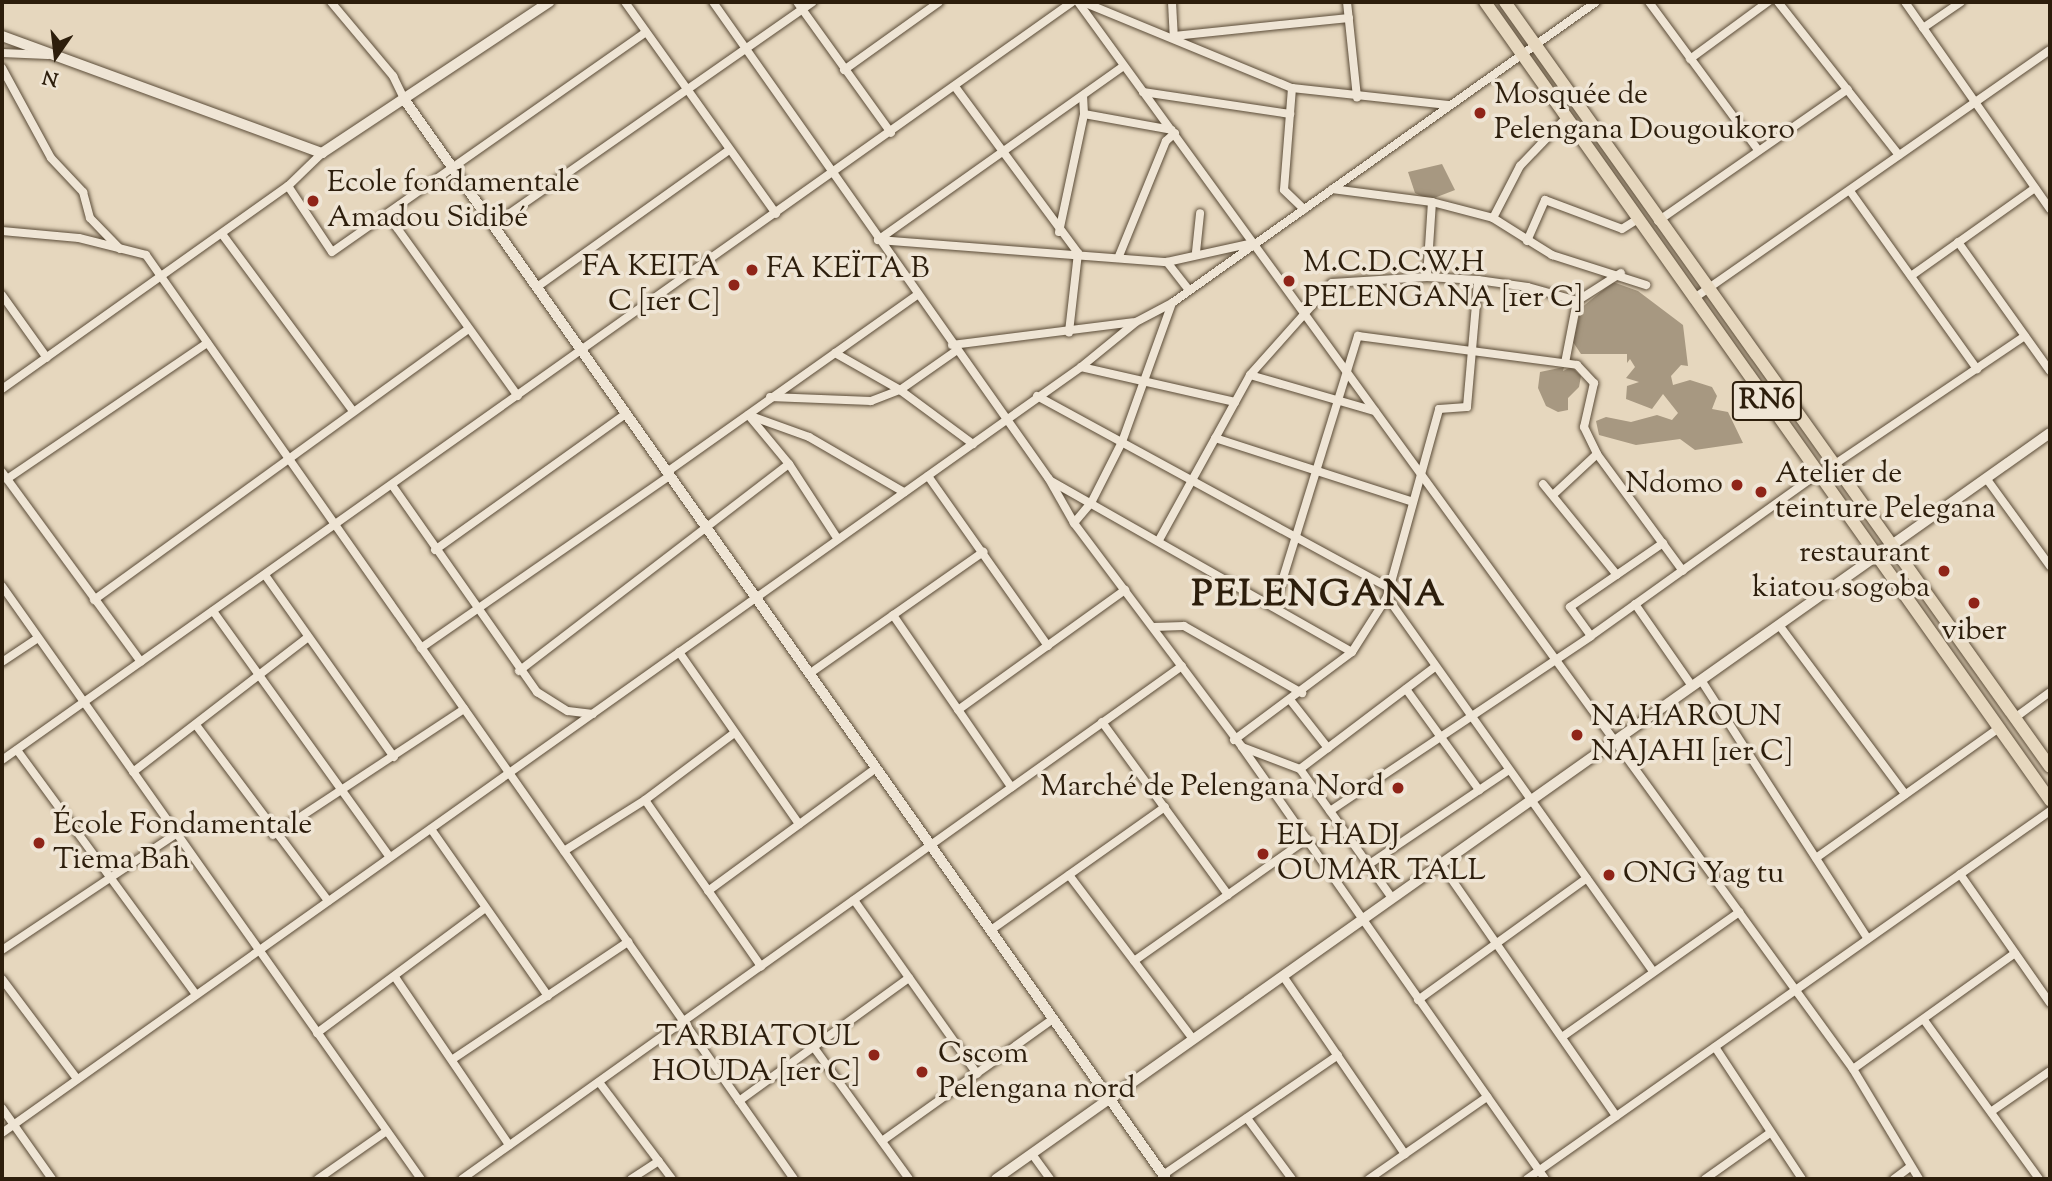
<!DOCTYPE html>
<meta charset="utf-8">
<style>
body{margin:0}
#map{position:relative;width:2052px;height:1181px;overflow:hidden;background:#e6d7be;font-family:"Sorts Mill Goudy",serif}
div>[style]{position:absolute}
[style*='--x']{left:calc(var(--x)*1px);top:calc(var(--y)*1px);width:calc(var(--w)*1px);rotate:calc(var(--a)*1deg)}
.water>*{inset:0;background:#a79881}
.roads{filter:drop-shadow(0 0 2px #5b4c38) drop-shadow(0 0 2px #5b4c38)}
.minor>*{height:8px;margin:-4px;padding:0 4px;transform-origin:4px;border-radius:4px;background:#efe5d5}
.tertiary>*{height:10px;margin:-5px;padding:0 5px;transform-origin:5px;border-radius:5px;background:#efe5d5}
.trunk>*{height:12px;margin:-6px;padding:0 6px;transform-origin:6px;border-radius:6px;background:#e6d7be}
.dots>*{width:19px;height:19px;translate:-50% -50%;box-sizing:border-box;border:4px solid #efe5d5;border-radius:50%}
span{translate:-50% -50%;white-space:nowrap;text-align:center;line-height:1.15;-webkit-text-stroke:7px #efe5d5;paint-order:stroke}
.shield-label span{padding:2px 5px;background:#efe5d5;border:2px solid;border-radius:5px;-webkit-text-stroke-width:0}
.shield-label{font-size:28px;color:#2d1e0c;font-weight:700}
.poi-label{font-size:30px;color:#2d1e0c}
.left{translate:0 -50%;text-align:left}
.right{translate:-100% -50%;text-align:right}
.district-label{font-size:37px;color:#2d1e0c;font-weight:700;letter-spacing:2px}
.frame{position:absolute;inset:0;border:4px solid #2d1e0c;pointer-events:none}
.north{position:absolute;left:21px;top:21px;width:70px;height:70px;-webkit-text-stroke:5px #efe5d5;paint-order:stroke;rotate:194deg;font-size:19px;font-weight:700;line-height:28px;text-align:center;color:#2d1e0c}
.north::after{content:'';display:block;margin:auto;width:24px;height:32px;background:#2d1e0c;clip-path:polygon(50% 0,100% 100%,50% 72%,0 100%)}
</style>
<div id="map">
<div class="water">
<div style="clip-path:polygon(1442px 164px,1455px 190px,1429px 200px,1415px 193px,1408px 172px)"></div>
<div style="clip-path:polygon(1613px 282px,1638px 291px,1683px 325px,1688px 366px,1681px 365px,1671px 376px,1673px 385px,1690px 380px,1712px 387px,1717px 396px,1712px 409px,1728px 412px,1743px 443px,1695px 450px,1680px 439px,1636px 445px,1599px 435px,1596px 421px,1606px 417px,1631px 422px,1657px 415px,1672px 420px,1678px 413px,1663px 394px,1652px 409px,1626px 399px,1627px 386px,1639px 382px,1626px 378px,1635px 367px,1630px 359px,1627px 363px,1627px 354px,1581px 354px,1573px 342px,1581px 308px)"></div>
<div style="clip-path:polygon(1564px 367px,1563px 371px,1571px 367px,1581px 376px,1579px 387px,1568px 398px,1568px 410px,1558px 412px,1546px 406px,1538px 388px,1540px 372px)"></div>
</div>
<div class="roads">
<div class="minor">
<div style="--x:331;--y:2;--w:97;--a:50"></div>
<div style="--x:393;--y:76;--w:25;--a:64"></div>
<div style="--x:625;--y:2;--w:260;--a:54.5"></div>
<div style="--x:713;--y:2;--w:583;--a:54.84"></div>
<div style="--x:1049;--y:479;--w:51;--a:60.4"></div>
<div style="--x:1074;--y:523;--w:280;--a:53.1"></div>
<div style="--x:1242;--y:747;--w:528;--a:54.95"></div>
<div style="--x:797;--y:2;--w:161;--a:54.3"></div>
<div style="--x:1078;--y:2;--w:1319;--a:54.01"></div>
<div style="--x:1853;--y:1069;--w:128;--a:59"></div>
<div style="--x:1083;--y:2;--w:226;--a:22.4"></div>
<div style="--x:1292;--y:88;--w:157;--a:6.2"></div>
<div style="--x:1172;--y:2;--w:34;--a:87"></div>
<div style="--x:1174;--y:36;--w:176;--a:-5.9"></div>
<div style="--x:1347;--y:2;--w:96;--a:84"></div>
<div style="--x:1649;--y:2;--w:184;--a:53.6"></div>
<div style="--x:1778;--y:2;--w:195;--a:51.7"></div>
<div style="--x:1905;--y:2;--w:253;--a:55"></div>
<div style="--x:1923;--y:28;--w:46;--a:-34.4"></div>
<div style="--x:2;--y:53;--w:46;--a:2.5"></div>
<div style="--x:1690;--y:59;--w:97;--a:-36.2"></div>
<div style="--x:2;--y:68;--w:102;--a:61.4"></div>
<div style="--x:51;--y:158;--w:47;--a:46.7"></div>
<div style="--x:83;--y:192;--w:27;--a:75"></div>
<div style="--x:90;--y:218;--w:43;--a:45.9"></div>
<div style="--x:844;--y:70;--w:117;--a:-35.6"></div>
<div style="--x:956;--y:88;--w:205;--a:53.5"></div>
<div style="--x:1078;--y:253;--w:80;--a:96.5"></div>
<div style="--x:1292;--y:88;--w:102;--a:94.5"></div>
<div style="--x:1284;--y:190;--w:28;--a:44"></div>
<div style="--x:1143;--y:92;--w:149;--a:8.5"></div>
<div style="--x:1084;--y:114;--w:89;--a:10.3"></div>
<div style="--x:288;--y:186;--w:79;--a:56.3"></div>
<div style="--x:332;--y:252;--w:383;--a:-35"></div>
<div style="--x:1332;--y:189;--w:101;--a:7.4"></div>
<div style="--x:1432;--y:202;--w:63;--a:14.7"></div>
<div style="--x:1493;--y:218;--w:70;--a:32.1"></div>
<div style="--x:1552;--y:255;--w:99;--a:17.7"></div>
<div style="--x:1850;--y:191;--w:219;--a:54.5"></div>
<div style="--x:387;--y:214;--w:224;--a:54.3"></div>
<div style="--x:1493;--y:218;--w:59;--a:-62.6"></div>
<div style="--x:1520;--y:166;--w:69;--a:-46.2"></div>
<div style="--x:1658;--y:221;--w:231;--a:-34.8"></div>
<div style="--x:493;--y:225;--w:390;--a:-34.9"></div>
<div style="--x:2;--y:231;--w:77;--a:5.2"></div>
<div style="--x:79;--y:238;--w:69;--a:14.2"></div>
<div style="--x:146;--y:255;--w:1129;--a:54.96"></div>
<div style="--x:1059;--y:232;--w:121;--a:-78"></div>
<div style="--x:1084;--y:114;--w:17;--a:-93"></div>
<div style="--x:222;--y:234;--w:220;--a:53.5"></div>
<div style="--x:878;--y:240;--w:290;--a:4.4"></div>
<div style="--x:1167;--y:262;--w:84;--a:-12.4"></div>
<div style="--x:878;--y:240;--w:301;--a:-35.3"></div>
<div style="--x:1527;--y:241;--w:45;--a:-66.3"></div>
<div style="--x:1545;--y:200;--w:82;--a:20.6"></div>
<div style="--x:1622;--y:229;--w:19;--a:-32"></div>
<div style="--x:1958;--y:242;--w:158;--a:54.5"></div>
<div style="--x:1196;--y:252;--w:39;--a:-84"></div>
<div style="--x:1119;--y:256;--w:124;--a:-67.8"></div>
<div style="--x:1166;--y:141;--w:12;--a:-42"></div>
<div style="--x:1167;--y:262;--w:36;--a:52"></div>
<div style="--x:1911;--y:276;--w:152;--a:-35.4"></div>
<div style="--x:1427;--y:277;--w:75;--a:-86.2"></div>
<div style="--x:537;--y:287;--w:236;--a:-35.5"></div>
<div style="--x:2;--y:295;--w:77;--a:54.5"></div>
<div style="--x:1693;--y:299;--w:435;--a:-34.9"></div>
<div style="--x:952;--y:345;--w:182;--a:-7.2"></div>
<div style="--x:835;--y:353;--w:75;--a:29.6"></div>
<div style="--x:900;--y:390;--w:91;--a:36.5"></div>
<div style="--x:1565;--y:363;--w:63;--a:-79"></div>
<div style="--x:1577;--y:301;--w:52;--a:-32.5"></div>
<div style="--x:1081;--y:367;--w:158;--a:12.8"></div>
<div style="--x:1250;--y:375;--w:130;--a:16.1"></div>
<div style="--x:2;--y:389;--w:351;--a:-35.4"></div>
<div style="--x:288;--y:186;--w:47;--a:-44.1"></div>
<div style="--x:1037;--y:396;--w:397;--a:28.6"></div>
<div style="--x:770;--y:397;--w:101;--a:2.3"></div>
<div style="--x:871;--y:401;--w:31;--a:-21"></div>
<div style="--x:900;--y:390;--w:68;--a:-34.9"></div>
<div style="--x:748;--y:415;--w:65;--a:19.8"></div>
<div style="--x:809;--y:437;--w:110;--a:30.1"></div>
<div style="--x:750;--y:417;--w:61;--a:50.3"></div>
<div style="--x:789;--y:464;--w:88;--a:57"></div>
<div style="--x:1215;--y:438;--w:208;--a:17.9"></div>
<div style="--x:1597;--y:454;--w:145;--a:53.7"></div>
<div style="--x:1835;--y:464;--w:229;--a:-34"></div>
<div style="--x:2;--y:472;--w:235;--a:53.8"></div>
<div style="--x:667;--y:472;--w:306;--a:-35.3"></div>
<div style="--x:928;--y:476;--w:208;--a:54.8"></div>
<div style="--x:1986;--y:478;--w:109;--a:54"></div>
<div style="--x:7;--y:479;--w:242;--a:-34.2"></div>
<div style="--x:1051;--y:481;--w:346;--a:29.6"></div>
<div style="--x:1543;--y:484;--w:117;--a:50.9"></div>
<div style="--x:392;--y:485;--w:253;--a:55"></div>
<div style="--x:537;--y:692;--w:36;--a:32"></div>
<div style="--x:568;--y:711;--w:25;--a:7"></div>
<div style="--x:1074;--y:523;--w:26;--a:-50"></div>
<div style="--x:1091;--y:503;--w:68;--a:-63.1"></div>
<div style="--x:1122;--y:442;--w:148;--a:-70.2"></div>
<div style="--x:1159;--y:540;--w:188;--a:-61.1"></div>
<div style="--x:1250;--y:375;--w:123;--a:-48.3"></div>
<div style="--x:1332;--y:283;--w:95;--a:-3.6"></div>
<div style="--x:1427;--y:277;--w:51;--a:3.4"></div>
<div style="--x:1478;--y:280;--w:50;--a:8"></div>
<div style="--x:1528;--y:287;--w:51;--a:15.9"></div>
<div style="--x:435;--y:550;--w:234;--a:-35.5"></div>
<div style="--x:265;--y:575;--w:223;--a:54.7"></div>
<div style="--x:2;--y:586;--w:726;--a:54.76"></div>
<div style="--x:1387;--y:597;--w:459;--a:54.6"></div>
<div style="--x:94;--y:600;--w:462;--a:-35.9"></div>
<div style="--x:1635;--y:604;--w:100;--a:55.2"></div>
<div style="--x:1274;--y:607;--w:284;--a:-72.8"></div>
<div style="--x:1358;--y:336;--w:221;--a:7.5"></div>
<div style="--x:1577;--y:365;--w:25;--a:47"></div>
<div style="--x:1594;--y:383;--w:45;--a:102.8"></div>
<div style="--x:1584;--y:427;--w:30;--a:64"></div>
<div style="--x:1597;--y:454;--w:60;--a:137"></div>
<div style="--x:213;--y:611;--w:303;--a:54.3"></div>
<div style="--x:893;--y:615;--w:209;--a:55.5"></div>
<div style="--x:1779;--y:625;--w:211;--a:53.3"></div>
<div style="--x:1153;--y:627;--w:31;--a:-2"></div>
<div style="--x:1184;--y:626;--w:136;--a:29.6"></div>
<div style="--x:1591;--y:636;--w:36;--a:-126"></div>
<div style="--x:1570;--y:607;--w:113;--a:-34.5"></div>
<div style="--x:421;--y:648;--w:302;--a:-34.7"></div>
<div style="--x:679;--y:652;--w:210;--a:55.1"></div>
<div style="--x:2;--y:662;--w:43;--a:-33.7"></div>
<div style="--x:519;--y:671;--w:340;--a:-37.5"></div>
<div style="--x:809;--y:674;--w:213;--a:-35"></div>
<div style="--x:1701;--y:680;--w:308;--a:57.2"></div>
<div style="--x:1406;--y:689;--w:125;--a:54.1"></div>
<div style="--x:1291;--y:701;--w:60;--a:51.8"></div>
<div style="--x:958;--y:710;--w:206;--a:-35.7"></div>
<div style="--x:2016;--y:717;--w:42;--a:-36.3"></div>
<div style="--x:1102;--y:722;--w:214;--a:53.9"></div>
<div style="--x:196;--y:725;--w:220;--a:53.1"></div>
<div style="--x:1234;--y:740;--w:147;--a:-36.7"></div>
<div style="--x:1352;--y:652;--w:65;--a:-57.5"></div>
<div style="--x:1387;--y:597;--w:195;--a:-74.5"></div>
<div style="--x:1439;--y:409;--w:28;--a:-4"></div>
<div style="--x:1467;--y:407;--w:127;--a:-85"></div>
<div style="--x:1242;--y:747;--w:62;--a:20.8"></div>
<div style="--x:1300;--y:769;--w:158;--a:54.5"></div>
<div style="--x:17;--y:750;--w:303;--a:53.8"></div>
<div style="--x:2;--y:760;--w:1311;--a:-35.31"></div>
<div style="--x:1300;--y:769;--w:169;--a:-37.1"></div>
<div style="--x:133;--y:772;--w:220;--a:-37.6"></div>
<div style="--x:645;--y:800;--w:203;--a:55.1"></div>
<div style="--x:1330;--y:811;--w:314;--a:-33.8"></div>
<div style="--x:1591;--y:636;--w:280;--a:-35.6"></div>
<div style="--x:431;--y:829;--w:204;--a:55"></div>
<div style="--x:273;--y:835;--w:229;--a:-33.4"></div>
<div style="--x:564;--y:851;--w:96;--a:-32.2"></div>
<div style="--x:645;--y:800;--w:110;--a:-36.9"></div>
<div style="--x:1816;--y:858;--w:224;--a:-35.4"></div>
<div style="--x:1441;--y:864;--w:307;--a:55.2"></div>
<div style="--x:1368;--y:865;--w:170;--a:-34"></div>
<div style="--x:1960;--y:874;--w:157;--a:55.1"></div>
<div style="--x:1069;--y:875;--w:206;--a:52.9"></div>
<div style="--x:708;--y:891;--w:208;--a:-36.2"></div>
<div style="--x:854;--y:900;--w:213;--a:54.7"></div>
<div style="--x:991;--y:930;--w:213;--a:-35.3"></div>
<div style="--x:2;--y:950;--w:209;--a:-33.7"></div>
<div style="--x:1134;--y:961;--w:212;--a:-35.2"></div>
<div style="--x:1283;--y:976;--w:216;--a:55.6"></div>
<div style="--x:395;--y:977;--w:203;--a:55.8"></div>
<div style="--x:2;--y:979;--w:125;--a:53.1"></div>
<div style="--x:1418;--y:1000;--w:208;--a:-35.8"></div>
<div style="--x:1924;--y:1020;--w:196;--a:54.1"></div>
<div style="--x:317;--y:1033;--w:208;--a:-36.6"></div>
<div style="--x:1562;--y:1037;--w:217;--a:-35.2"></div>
<div style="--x:1715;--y:1047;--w:158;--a:56.6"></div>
<div style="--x:815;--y:1049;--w:160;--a:54.1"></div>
<div style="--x:453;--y:1059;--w:211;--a:-33.8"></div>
<div style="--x:1853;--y:1069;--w:199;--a:-35.6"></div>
<div style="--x:599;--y:1082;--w:121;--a:53"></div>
<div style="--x:739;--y:1101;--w:210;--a:-35.9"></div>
<div style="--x:2;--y:1108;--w:87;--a:54.8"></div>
<div style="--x:1992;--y:1111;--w:70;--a:-34.6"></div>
<div style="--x:1247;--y:1118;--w:76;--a:53.6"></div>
<div style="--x:2;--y:1133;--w:1323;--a:-35.37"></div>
<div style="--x:1081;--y:367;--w:71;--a:-39.3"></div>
<div style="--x:1136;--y:322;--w:41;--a:-27.8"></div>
<div style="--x:1172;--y:303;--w:520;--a:-35.37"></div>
<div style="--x:882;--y:1141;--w:210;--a:-35.5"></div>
<div style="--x:1032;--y:1154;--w:31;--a:54"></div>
<div style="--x:1163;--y:1175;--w:212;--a:-34.4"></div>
<div style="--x:318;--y:1179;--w:82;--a:-35"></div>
<div style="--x:462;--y:1179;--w:884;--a:-35.47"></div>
<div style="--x:631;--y:1179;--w:33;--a:-33"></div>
<div style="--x:1369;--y:1179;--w:144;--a:-34.8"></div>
<div style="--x:1527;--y:1179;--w:639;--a:-35.13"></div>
<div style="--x:1705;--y:1179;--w:80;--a:-35.3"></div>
<div style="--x:1894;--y:1179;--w:20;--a:-37"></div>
</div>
<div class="tertiary">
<div style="--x:2;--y:36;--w:341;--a:20.1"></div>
<div style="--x:322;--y:153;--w:273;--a:-33.6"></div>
<div style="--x:404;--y:99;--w:1322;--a:54.79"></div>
<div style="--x:996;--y:1179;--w:1291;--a:-35.29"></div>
</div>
<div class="trunk">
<div style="--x:1485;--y:2;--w:978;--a:54.7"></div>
<div style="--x:1505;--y:2;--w:939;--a:54.53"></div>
</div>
</div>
<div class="dots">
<div style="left:1480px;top:113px;background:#8f2418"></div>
<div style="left:313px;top:201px;background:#8f2418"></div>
<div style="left:752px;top:270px;background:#8f2418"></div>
<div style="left:1289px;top:281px;background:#8f2418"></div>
<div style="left:734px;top:285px;background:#8f2418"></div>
<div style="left:1737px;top:485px;background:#8f2418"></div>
<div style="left:1761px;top:492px;background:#8f2418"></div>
<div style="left:1944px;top:571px;background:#8f2418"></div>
<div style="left:1974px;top:603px;background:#8f2418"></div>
<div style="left:1577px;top:735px;background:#8f2418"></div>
<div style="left:1398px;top:788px;background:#8f2418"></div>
<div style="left:39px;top:843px;background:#8f2418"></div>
<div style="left:1263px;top:854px;background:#8f2418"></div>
<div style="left:1609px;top:875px;background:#8f2418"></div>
<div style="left:874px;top:1055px;background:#8f2418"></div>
<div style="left:922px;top:1072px;background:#8f2418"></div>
</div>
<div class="shield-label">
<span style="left:1767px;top:401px">RN6</span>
</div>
<div class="poi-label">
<span class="left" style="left:1494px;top:113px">Mosquée de<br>Pelengana Dougoukoro</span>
<span class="left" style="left:327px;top:201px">Ecole fondamentale<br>Amadou Sidibé</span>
<span class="left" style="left:1303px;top:281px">M.C.D.C.W.H<br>PELENGANA [1er C]</span>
<span class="right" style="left:720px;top:285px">FA KEITA<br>C [1er C]</span>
<span class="left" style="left:766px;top:270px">FA KEÏTA B</span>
<span class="left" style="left:1775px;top:492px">Atelier de<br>teinture Pelegana</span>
<span class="right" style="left:1723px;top:485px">Ndomo</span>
<span class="right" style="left:1930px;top:571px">restaurant<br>kiatou sogoba</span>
<span style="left:1974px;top:632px">viber</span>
<span class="left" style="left:1591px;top:735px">NAHAROUN<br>NAJAHI [1er C]</span>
<span class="right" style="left:1384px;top:788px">Marché de Pelengana Nord</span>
<span class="left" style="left:53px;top:843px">École Fondamentale<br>Tiema Bah</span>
<span class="left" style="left:1277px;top:854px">EL HADJ<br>OUMAR TALL</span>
<span class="left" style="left:1623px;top:875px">ONG Yag tu</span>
<span class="right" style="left:860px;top:1055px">TARBIATOUL<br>HOUDA [1er C]</span>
<span class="left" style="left:938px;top:1072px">Cscom<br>Pelengana nord</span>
</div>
<div class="district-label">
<span style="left:1319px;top:596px">PELENGANA</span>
</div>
<div class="frame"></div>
<div class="north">N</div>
</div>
